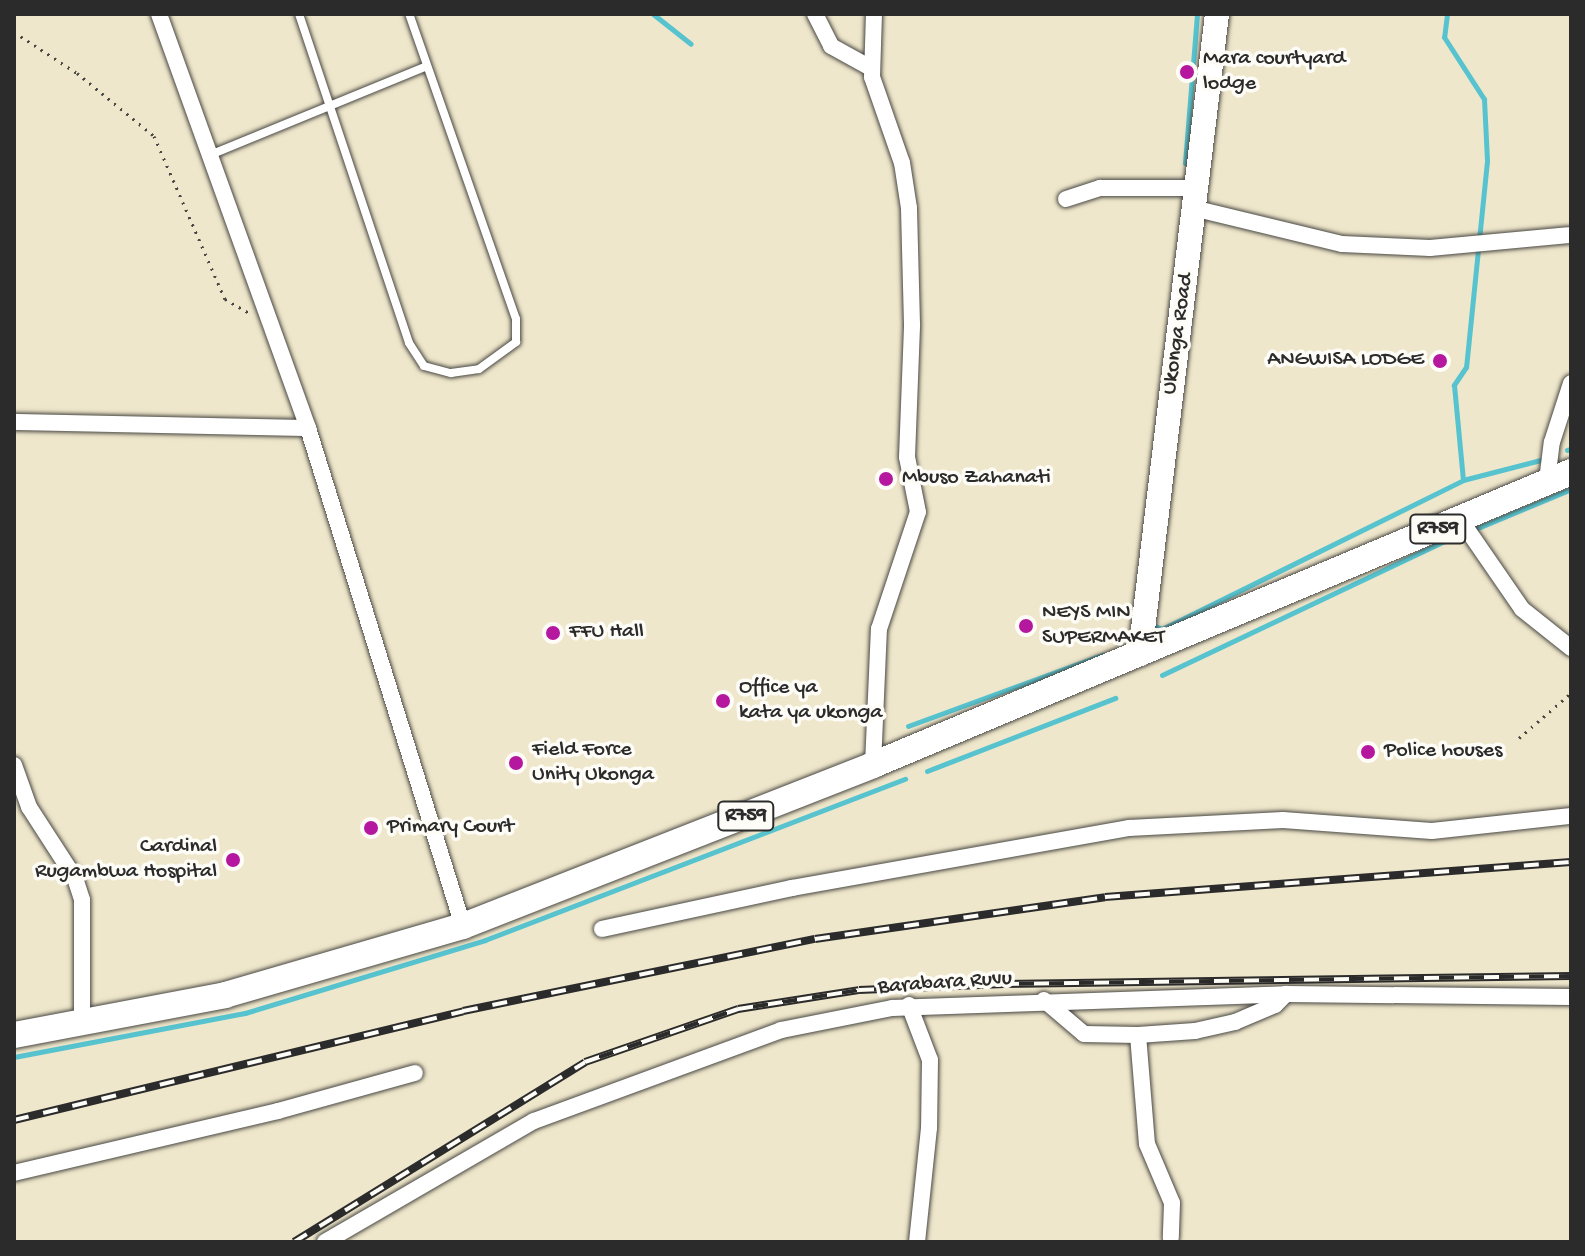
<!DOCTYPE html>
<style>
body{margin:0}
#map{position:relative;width:1585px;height:1256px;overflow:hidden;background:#efe7cb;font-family:"Gochi Hand",sans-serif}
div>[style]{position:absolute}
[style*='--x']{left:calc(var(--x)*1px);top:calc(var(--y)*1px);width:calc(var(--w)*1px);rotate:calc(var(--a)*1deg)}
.stream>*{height:5px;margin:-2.5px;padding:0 2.5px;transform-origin:2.5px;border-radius:2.5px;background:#56c3cf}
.path>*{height:3px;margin-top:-1.5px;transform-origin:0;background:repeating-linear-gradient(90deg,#484743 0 2px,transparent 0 8px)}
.roads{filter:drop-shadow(0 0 2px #484743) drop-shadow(0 0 2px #484743)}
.lane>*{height:8px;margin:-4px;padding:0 4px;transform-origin:4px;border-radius:4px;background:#fff}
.street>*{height:16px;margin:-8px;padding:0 8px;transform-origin:8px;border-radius:8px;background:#fff}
.secondary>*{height:24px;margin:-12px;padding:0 12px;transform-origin:12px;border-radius:12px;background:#fff}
.primary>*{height:26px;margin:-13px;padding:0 13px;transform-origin:13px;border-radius:13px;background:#fff}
.rail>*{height:8px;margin-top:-4px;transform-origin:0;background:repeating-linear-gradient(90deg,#fdfcf7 0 15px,#2b2b2b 0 30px);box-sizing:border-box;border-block:2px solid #2b2b2b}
.dots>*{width:22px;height:22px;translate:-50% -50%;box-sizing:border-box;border:4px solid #fdfcf7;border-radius:50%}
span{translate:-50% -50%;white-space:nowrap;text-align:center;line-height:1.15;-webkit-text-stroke:7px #fdfcf7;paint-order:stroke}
.shield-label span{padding:2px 6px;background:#fdfcf7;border:2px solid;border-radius:6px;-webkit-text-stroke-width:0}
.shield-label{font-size:20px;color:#2b2b2b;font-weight:700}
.poi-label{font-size:22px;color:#2b2b2b}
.left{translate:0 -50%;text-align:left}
.right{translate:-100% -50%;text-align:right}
.street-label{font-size:22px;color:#2b2b2b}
.frame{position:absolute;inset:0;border:16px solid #2b2b2b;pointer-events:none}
</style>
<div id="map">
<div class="stream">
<div style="--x:653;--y:14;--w:48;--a:38.3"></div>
<div style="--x:1447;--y:14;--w:23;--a:97"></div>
<div style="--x:1444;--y:37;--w:74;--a:57.2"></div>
<div style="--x:1484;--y:99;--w:62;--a:87.2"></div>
<div style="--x:1487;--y:161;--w:207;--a:95.8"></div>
<div style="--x:1466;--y:367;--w:22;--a:124"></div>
<div style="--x:1454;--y:385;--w:95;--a:84.6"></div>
<div style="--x:1185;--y:163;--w:149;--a:-85.4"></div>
<div style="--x:1567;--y:450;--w:4;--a:-14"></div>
<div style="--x:1473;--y:530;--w:106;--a:-22.7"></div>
<div style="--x:1153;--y:625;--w:10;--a:24"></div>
<div style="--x:1162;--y:629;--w:336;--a:-26.3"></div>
<div style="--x:1463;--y:480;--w:84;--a:-14.5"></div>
<div style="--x:1162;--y:675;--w:333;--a:-25.4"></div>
<div style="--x:908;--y:726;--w:207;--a:-20.1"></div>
<div style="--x:927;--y:771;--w:202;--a:-21.2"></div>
<div style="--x:14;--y:1057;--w:235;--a:-10.8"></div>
<div style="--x:245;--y:1013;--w:251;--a:-16.9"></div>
<div style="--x:485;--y:940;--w:450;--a:-21"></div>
</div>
<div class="path">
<div style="--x:14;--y:32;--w:75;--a:33.1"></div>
<div style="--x:77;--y:73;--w:99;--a:39.3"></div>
<div style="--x:154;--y:136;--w:178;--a:66.5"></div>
<div style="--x:225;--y:299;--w:30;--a:30"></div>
<div style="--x:1519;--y:738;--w:69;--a:-40.9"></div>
</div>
<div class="roads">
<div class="lane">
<div style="--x:299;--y:14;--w:347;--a:71.5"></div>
<div style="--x:409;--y:343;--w:27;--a:57"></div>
<div style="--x:424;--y:366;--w:28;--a:15"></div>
<div style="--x:451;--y:373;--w:28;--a:-8"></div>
<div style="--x:479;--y:369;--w:46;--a:-36.1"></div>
<div style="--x:516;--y:342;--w:23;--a:-90"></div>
<div style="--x:516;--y:319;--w:323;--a:-109.3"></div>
<div style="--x:210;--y:155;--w:232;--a:-22.3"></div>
</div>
<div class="street">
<div style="--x:159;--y:14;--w:440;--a:70.2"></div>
<div style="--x:308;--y:428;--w:522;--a:72.71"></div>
<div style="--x:815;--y:14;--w:36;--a:63"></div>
<div style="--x:831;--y:46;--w:46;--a:28.8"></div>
<div style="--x:1066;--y:199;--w:36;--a:-18"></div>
<div style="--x:1100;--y:188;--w:100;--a:0"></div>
<div style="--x:1197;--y:209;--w:149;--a:13.6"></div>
<div style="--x:1342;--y:244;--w:88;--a:2.6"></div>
<div style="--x:1430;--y:248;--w:142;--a:-5.3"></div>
<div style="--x:14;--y:422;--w:294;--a:1.2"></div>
<div style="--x:1547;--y:481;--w:39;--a:-83"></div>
<div style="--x:1552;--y:442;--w:62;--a:-72.1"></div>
<div style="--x:1460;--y:519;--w:109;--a:55.4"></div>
<div style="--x:1522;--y:609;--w:63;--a:38.5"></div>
<div style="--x:14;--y:765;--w:45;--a:70.3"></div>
<div style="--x:29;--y:807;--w:85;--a:57.1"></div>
<div style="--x:75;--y:878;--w:23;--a:72"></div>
<div style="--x:82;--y:900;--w:123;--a:90"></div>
<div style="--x:873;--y:765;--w:136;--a:-87.5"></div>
<div style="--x:879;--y:629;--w:123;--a:-71.6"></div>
<div style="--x:918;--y:512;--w:56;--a:-101.3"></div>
<div style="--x:907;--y:457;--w:133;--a:-87.8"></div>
<div style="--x:912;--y:324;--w:116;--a:-91.5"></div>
<div style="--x:909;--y:208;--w:46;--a:-98.8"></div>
<div style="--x:902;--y:163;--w:91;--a:-109.2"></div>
<div style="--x:872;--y:77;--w:63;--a:-88.2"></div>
<div style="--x:602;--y:929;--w:194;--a:-12.2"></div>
<div style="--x:792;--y:888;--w:342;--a:-10.1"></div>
<div style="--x:1129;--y:828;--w:154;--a:-3"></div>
<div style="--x:1283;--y:820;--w:149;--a:4.2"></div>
<div style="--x:1432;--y:831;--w:140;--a:-6.2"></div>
<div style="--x:1044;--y:1000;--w:52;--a:40.4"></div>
<div style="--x:1084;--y:1034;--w:54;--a:1.1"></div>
<div style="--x:1138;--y:1035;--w:109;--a:85.3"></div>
<div style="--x:1147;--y:1144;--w:64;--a:67"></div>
<div style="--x:1172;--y:1203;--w:35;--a:92"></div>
<div style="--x:909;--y:1005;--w:59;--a:69.1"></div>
<div style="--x:930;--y:1060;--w:68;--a:90.8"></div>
<div style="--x:929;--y:1128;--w:115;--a:96"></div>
<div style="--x:1138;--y:1035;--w:57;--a:-4"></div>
<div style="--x:1195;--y:1031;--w:41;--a:-12.7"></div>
<div style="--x:1235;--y:1022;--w:43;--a:-23"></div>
<div style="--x:1275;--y:1005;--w:16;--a:-45"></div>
<div style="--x:14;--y:1173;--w:271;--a:-13.2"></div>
<div style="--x:278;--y:1111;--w:142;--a:-15.5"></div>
<div style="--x:325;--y:1242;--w:241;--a:-30.1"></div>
<div style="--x:534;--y:1121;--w:263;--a:-20.2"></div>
<div style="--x:781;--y:1030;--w:113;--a:-11.2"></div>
<div style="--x:892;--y:1008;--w:394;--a:-2"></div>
<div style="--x:1286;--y:994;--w:285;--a:0.6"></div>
</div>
<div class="secondary">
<div style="--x:1140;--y:654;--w:645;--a:-83.14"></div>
</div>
<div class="primary">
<div style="--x:14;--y:1035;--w:215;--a:-10.7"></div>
<div style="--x:225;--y:995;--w:248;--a:-16.2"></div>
<div style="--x:463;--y:926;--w:440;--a:-21.4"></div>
<div style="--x:873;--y:765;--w:757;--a:-22.77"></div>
</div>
</div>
<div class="rail">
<div style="--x:14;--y:1120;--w:462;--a:-13.6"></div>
<div style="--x:463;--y:1011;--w:359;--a:-11.6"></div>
<div style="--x:815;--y:939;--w:293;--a:-8.2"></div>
<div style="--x:1105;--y:897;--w:467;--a:-4.3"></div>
<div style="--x:294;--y:1242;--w:342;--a:-31.7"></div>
<div style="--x:585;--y:1062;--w:162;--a:-19.1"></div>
<div style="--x:738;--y:1009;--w:122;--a:-8.9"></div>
<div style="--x:859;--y:990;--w:145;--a:-2.4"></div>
<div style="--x:1004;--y:984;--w:567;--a:-0.81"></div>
</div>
<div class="dots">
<div style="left:1187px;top:72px;background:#b5179e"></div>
<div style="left:1440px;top:361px;background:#b5179e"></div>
<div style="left:886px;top:479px;background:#b5179e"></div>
<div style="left:1026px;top:626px;background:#b5179e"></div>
<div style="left:553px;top:633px;background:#b5179e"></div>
<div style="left:723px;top:701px;background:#b5179e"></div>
<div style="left:1368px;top:752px;background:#b5179e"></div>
<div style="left:516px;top:763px;background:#b5179e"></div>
<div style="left:371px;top:828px;background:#b5179e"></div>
<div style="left:233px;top:860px;background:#b5179e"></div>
</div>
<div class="shield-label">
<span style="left:1438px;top:529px">R759</span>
<span style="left:746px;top:816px">R759</span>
</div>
<div class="poi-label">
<span class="left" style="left:1203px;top:72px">Mara courtyard<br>lodge</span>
<span class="right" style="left:1424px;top:361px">ANGWISA LODGE</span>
<span class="left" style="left:902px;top:479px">Mbuso Zahanati</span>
<span class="left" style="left:1042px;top:626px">NEYS MIN<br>SUPERMAKET</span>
<span class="left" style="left:569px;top:633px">FFU Hall</span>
<span class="left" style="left:739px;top:701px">Office ya<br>kata ya ukonga</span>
<span class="left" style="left:532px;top:763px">Field Force<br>Unity Ukonga</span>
<span class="left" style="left:1384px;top:752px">Police houses</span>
<span class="left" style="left:387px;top:828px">Primary Court</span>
<span class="right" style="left:217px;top:860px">Cardinal<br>Rugambwa Hospital</span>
</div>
<div class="street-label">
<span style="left:1179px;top:334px;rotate:-82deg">Ukonga Road</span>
<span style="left:945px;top:984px;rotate:-4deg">Barabara Ruvu</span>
</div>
<div class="frame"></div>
</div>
